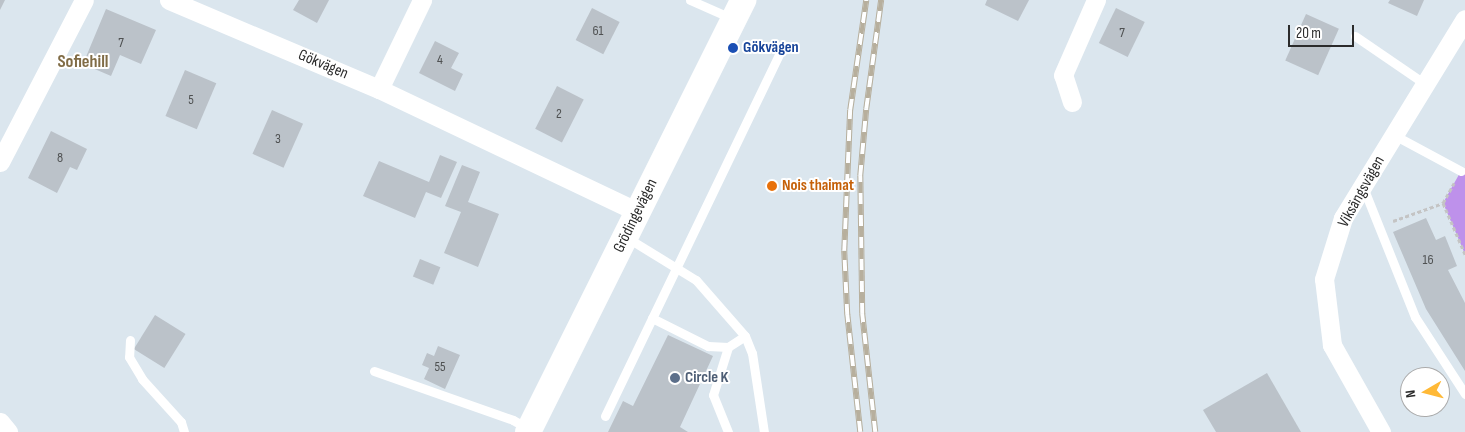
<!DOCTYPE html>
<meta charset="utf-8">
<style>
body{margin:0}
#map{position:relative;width:1465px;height:432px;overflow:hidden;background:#dbe6ee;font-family:"Sofia Sans Condensed",sans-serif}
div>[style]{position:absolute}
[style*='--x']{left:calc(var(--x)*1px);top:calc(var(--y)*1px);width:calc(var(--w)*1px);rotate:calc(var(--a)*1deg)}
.green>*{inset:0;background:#be91eb}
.building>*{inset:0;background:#bbc2c9;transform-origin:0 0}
.path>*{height:3px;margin-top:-1.5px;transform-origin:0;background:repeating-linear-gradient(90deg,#c4c4c4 0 4px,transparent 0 6.5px)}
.lane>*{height:9px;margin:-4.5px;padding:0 4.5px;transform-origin:4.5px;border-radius:4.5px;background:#fff}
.street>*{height:19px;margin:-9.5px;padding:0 9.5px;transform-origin:9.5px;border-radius:9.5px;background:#fff}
.secondary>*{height:26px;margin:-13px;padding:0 13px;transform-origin:13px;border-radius:13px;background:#fff}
.rail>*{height:5.5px;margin-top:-2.75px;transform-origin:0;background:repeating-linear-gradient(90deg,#fff 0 11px,#b7af9d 0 22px);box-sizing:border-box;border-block:1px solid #b7af9d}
.dots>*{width:14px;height:14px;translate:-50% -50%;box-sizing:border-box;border:2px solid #fff;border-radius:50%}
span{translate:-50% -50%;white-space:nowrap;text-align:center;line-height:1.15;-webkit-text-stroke:4px #fff;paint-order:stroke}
.number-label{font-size:14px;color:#4f5152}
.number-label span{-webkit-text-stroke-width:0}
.transit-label{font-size:16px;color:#164399;font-weight:700}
.left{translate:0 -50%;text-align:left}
.street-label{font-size:16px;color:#2b2b2b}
.food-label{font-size:16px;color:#c56008;font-weight:700}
.service-label{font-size:16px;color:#4e5e75;font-weight:700}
.neighbourhood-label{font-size:18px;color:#806c46;font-weight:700}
.north{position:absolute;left:1400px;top:367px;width:50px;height:50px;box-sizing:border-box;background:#fff;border:1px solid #aaa;border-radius:50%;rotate:262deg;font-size:14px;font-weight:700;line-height:20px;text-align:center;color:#2b2b2b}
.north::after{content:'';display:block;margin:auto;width:18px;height:22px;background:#ffb937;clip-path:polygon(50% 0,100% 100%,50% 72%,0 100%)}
.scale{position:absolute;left:1288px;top:25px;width:66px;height:22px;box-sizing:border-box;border:2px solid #2b2b2b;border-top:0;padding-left:6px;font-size:15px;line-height:18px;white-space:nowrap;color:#2b2b2b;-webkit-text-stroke:4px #fff;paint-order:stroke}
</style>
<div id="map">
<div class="green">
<div style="clip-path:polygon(1461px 171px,1465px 173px,1465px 254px,1443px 203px)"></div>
</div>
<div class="building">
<div style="clip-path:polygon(0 0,5px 0,0 10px)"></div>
<div style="clip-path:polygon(299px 0,329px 0,317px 23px,293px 10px)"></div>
<div style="clip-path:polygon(987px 0,1029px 0,1018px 21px,985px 5px)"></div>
<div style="clip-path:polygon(1390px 0,1424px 0,1417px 16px,1388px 3px)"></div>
<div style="left:592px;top:8px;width:31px;height:36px;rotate:27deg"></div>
<div style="left:1116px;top:8px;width:32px;height:39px;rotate:26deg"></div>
<div style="clip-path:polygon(106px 9px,156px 30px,141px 64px,120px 55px,111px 76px,83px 64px)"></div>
<div style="left:1306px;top:14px;width:36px;height:51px;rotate:24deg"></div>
<div style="clip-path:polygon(435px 41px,459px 53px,451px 68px,463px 74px,455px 91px,419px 73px)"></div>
<div style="left:185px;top:70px;width:34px;height:50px;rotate:23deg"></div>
<div style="left:557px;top:86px;width:30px;height:48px;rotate:27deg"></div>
<div style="left:272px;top:110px;width:34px;height:48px;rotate:24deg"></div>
<div style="clip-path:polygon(51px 131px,87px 149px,77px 170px,70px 167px,57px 193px,28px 178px)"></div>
<div style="clip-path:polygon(440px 155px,457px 162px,441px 198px,426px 192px,415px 218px,363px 196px,379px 161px,429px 182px)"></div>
<div style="clip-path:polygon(462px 165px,480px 172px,468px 202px,499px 214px,478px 267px,444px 253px,461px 212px,445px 206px)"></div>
<div style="clip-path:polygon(1426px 218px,1436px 240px,1445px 236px,1457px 266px,1448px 270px,1465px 303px,1465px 371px,1426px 309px,1393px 232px)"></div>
<div style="left:420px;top:259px;width:22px;height:19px;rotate:22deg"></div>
<div style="left:155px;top:315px;width:36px;height:40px;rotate:32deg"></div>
<div style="clip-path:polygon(668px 335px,713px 356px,680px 427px,688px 432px,608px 432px,623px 401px,633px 406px)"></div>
<div style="clip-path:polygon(438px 346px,460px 355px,445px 389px,424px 379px,429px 368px,422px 365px,427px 353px,434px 356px)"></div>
<div style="clip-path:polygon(1267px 373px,1301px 432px,1216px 432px,1203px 410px)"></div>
</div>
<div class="path">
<div style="--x:1443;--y:203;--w:56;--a:66.7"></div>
<div style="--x:1393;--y:221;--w:53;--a:-19.8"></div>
<div style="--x:1443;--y:203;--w:23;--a:-61"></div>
</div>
<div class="lane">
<div style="--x:690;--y:0;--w:45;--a:23.7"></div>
<div style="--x:1355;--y:36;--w:85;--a:34.4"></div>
<div style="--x:1394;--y:135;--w:76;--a:28.2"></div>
<div style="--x:1363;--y:187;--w:140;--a:68.2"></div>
<div style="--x:1415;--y:317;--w:92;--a:57"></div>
<div style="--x:626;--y:237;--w:82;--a:31.6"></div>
<div style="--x:696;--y:280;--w:74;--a:48.8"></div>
<div style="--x:745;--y:336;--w:18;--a:68"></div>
<div style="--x:752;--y:353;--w:80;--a:81.4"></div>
<div style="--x:652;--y:318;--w:63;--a:26.6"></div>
<div style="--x:708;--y:346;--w:20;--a:3"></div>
<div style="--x:728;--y:347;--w:20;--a:-33"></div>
<div style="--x:130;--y:340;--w:17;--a:93"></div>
<div style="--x:129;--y:357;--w:26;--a:59"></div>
<div style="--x:142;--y:379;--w:58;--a:47.8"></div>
<div style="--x:181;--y:422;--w:10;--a:73"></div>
<div style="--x:374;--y:371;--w:147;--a:19.4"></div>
<div style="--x:513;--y:420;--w:16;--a:30"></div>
<div style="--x:605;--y:416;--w:406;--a:-64.3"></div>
<div style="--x:728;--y:432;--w:40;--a:-112"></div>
<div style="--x:713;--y:395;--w:50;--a:-72.6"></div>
</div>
<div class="street">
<div style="--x:169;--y:0;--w:228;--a:23"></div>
<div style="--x:379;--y:89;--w:287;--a:25.4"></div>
<div style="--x:379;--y:89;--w:99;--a:-64.2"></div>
<div style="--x:1072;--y:102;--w:28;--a:-108"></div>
<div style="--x:1063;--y:75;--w:82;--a:-66.3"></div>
<div style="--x:0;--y:162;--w:182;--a:-62.6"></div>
<div style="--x:0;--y:422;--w:13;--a:51"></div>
<div style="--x:1381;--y:432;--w:100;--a:-119.4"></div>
<div style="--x:1332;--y:345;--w:66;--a:-96.9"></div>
<div style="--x:1324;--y:279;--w:64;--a:-72.7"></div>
<div style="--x:1343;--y:218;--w:233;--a:-58.5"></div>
</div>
<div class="secondary">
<div style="--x:528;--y:432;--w:483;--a:-63.5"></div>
</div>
<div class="rail">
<div style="--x:860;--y:432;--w:118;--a:-96.3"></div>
<div style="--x:847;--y:315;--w:64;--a:-92.7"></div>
<div style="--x:844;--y:251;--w:141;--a:-87.6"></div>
<div style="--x:850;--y:110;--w:111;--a:-81.7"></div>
<div style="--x:875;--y:432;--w:119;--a:-96.3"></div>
<div style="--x:862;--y:314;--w:138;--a:-90.8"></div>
<div style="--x:860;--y:176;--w:67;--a:-84.9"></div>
<div style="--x:866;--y:109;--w:110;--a:-82.2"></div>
</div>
<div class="dots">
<div style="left:733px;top:48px;background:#1a4fb4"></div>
<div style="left:772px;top:186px;background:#e8710a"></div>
<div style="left:675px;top:378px;background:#5c6f8a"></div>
</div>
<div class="number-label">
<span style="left:598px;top:31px">61</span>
<span style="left:1122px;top:33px">7</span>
<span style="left:121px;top:43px">7</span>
<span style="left:440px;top:60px">4</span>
<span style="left:191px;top:100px">5</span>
<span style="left:559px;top:114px">2</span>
<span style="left:278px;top:139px">3</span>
<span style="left:60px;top:158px">8</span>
<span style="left:1428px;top:260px">16</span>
<span style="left:440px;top:367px">55</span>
</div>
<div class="transit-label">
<span class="left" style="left:743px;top:48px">Gökvägen</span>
</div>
<div class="street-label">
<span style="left:323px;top:65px;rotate:23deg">Gökvägen</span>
<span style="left:1362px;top:192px;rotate:-61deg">Viksängsvägen</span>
<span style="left:636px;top:216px;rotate:-64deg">Grödingevägen</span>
</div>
<div class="food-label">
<span class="left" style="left:782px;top:186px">Nois thaimat</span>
</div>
<div class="service-label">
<span class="left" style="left:685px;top:378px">Circle K</span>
</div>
<div class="neighbourhood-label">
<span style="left:83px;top:62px">Sofiehill</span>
</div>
<div class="north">N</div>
<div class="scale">20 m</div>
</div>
